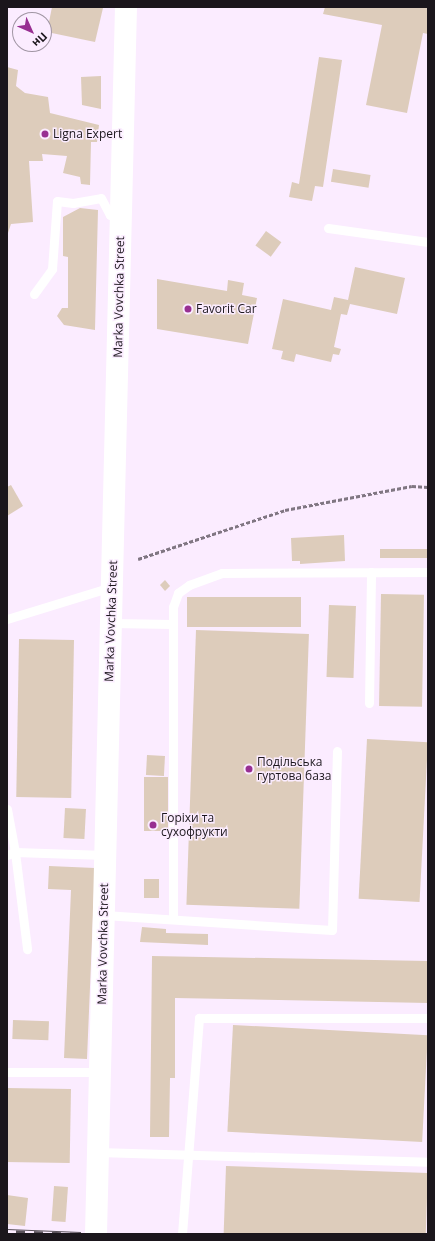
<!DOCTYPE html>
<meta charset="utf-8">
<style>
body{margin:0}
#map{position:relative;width:435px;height:1241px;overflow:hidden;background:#fbecff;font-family:"Open Sans",sans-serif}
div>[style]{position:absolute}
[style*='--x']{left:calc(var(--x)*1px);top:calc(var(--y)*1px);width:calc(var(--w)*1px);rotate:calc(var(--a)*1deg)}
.building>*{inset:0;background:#dcb;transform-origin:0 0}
.path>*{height:2.5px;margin-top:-1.25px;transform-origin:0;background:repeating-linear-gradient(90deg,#807682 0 4px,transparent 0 6px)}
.lane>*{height:9px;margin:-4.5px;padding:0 4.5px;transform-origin:4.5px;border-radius:4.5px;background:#fff}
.secondary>*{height:22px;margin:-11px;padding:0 11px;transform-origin:11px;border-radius:11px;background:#fff}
.rail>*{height:4.5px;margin-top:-2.25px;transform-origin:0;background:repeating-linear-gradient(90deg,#fbecff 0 9px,#5a525b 0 18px);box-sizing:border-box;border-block:1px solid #5a525b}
.dots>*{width:11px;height:11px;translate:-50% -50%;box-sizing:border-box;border:2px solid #fbecff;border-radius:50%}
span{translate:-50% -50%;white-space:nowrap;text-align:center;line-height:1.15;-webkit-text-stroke:3px #fbecff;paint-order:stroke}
.poi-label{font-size:12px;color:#1b161c}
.left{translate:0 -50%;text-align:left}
.street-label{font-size:12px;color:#1b161c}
.frame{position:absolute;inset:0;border:8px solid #1b161c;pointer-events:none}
.north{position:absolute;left:12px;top:12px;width:40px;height:40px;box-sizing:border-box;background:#fbecff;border:1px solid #a196a4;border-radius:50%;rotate:135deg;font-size:11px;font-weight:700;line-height:16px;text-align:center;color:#1b161c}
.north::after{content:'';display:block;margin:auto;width:14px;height:18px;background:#982f92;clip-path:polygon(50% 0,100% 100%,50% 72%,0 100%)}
</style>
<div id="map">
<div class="building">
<div style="clip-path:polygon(52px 7px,103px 8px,95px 42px,47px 32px)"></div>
<div style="clip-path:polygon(325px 7px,428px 7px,428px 34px,423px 33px,407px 113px,366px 105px,382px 25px,323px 14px)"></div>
<div style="clip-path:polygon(319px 57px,342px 60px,323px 187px,315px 186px,312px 201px,289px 197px,292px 182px,299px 184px)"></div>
<div style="clip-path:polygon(7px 67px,18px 70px,16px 86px,25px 93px,48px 97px,50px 113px,99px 125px,97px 142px,91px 142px,90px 185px,81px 184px,80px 177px,63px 173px,67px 156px,42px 154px,43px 161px,29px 161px,33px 222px,11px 224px,7px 236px)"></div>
<div style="clip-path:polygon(101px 76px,101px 109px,82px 105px,81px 77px)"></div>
<div style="left:333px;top:169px;width:38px;height:13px;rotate:9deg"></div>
<div style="clip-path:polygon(80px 208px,98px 210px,95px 330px,64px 325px,57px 316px,62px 308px,68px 308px,68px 257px,63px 256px,63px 217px)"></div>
<div style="left:266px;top:231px;width:19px;height:18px;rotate:36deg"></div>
<div style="clip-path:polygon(355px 267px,405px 278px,397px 314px,350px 304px,347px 315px,341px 314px,334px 347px,341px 349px,339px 355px,333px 354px,331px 362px,296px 354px,294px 362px,281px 359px,283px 351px,272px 349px,283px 299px,331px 310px,334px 297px,348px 300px)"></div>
<div style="clip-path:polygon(157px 279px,227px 291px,228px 280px,244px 283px,242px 295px,257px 298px,248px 344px,157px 329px)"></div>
<div style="clip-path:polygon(11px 485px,23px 506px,7px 516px,7px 487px)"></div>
<div style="clip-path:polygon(344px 535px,345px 561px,300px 564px,300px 561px,292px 561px,291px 538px)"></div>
<div style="left:428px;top:549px;width:9px;height:48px;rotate:90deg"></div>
<div style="clip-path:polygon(165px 580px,170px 586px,165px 591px,160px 585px)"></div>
<div style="left:381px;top:594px;width:43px;height:112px;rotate:1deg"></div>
<div style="left:301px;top:597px;width:30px;height:114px;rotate:90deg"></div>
<div style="left:329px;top:605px;width:27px;height:72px;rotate:2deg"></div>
<div style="left:196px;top:630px;width:113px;height:275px;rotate:2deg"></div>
<div style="left:19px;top:639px;width:55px;height:158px;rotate:1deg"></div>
<div style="left:367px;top:739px;width:61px;height:160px;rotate:3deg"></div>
<div style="left:147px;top:755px;width:18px;height:20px;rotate:3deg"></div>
<div style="left:168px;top:777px;width:54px;height:24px;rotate:90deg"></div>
<div style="left:65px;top:808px;width:21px;height:30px;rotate:3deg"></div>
<div style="clip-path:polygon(49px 866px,95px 868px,87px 1059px,64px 1058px,71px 890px,48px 889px)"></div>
<div style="left:144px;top:879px;width:15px;height:19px"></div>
<div style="clip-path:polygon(142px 927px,166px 929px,166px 933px,208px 934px,208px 945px,140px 942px)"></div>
<div style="clip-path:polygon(152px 956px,428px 961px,428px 1003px,175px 998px,175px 1078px,170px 1078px,169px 1137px,150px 1137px)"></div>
<div style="left:13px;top:1020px;width:36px;height:19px;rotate:2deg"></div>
<div style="left:233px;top:1025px;width:195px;height:107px;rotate:3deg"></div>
<div style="left:7px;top:1088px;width:64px;height:74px;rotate:1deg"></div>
<div style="left:226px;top:1166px;width:202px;height:68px;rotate:2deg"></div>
<div style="left:54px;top:1186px;width:14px;height:35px;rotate:4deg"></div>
<div style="clip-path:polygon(7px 1195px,28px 1198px,25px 1226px,7px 1224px)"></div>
</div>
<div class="path">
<div style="--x:138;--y:559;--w:155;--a:-18.4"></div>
<div style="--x:285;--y:510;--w:129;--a:-10.7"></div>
<div style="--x:412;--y:486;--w:16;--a:4"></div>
</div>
<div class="lane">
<div style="--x:328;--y:228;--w:101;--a:8"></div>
<div style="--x:34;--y:294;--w:31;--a:-54"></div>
<div style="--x:52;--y:269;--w:68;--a:-85.8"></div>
<div style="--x:57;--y:201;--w:16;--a:7"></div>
<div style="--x:73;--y:203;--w:28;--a:-10"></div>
<div style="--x:101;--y:198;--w:19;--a:62"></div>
<div style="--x:110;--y:215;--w:11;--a:5"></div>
<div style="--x:7;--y:619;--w:109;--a:-17.1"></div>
<div style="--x:111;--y:623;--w:62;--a:0.9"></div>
<div style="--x:173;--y:624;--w:17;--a:-90"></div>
<div style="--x:173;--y:607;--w:15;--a:-70"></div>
<div style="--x:178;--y:593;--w:14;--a:-36"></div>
<div style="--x:189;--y:585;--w:35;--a:-20"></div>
<div style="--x:222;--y:573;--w:206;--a:-0.3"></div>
<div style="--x:369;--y:703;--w:131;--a:-89.1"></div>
<div style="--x:7;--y:809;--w:44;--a:79.5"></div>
<div style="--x:15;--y:852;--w:98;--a:82.9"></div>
<div style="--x:7;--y:855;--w:9;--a:-21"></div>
<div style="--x:15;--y:852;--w:90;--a:1.9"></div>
<div style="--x:104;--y:915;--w:228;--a:3.8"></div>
<div style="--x:332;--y:930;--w:179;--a:-88.4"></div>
<div style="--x:173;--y:919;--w:295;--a:-90"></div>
<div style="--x:7;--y:1072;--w:93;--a:0"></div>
<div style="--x:98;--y:1152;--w:330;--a:1.7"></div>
<div style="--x:182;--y:1234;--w:217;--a:-85.5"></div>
<div style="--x:199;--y:1018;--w:229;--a:0"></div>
</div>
<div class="secondary">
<div style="--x:96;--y:1234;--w:1227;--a:-88.6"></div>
</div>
<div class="rail">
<div style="--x:7;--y:1231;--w:74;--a:2.3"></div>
</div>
<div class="dots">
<div style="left:45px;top:134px;background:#982f92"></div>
<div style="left:188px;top:309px;background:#982f92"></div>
<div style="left:249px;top:769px;background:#982f92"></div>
<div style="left:153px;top:825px;background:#982f92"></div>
</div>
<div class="poi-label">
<span class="left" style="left:53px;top:134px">Ligna Expert</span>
<span class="left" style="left:196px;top:309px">Favorit Car</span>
<span class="left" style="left:257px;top:769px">Подільська<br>гуртова база</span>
<span class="left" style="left:161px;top:825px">Горіхи та<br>сухофрукти</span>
</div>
<div class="street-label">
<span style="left:119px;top:297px;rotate:-89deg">Marka Vovchka Street</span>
<span style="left:111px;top:621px;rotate:-88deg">Marka Vovchka Street</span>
<span style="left:103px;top:944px;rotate:-89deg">Marka Vovchka Street</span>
</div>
<div class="frame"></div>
<div class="north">Пн</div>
</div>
